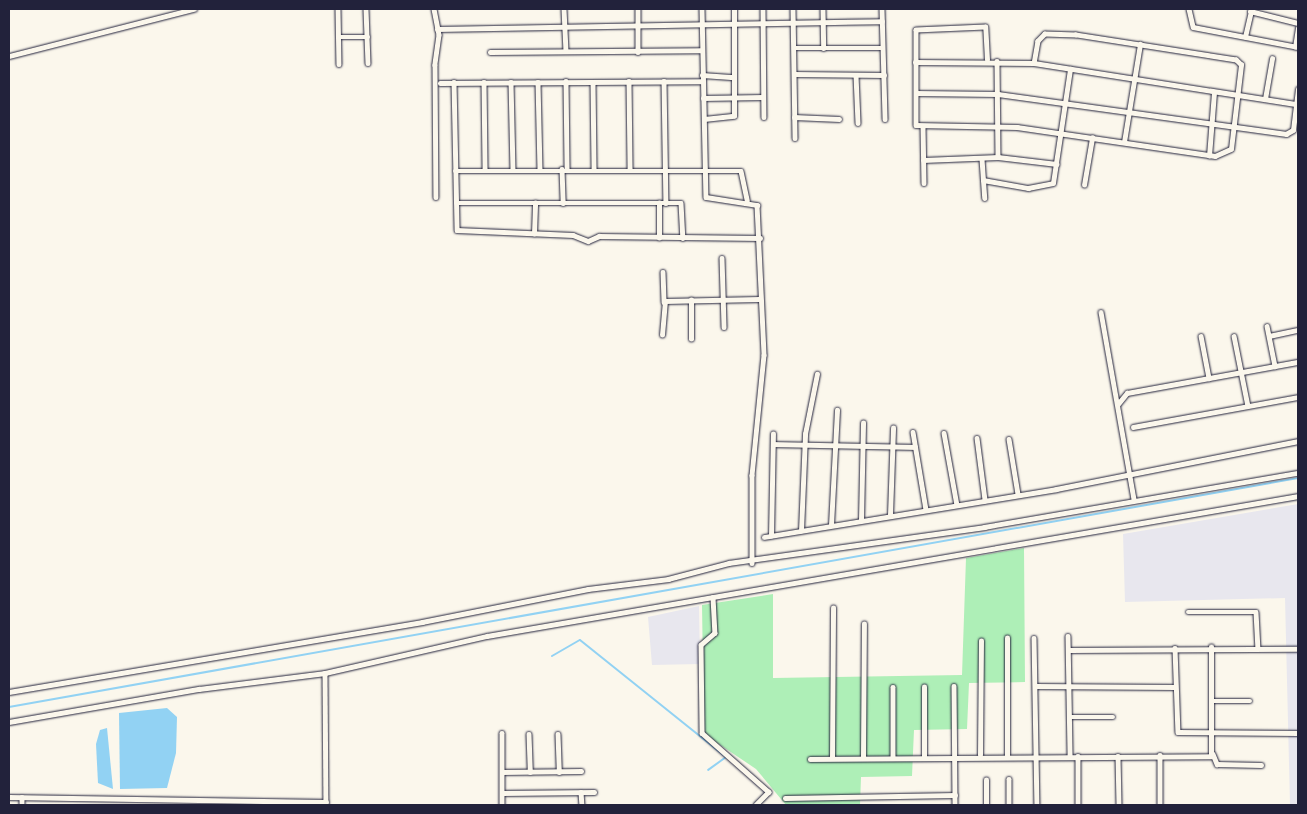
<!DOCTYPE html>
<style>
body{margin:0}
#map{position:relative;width:1307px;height:814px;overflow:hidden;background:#fbf7ec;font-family:"Balsamiq Sans",sans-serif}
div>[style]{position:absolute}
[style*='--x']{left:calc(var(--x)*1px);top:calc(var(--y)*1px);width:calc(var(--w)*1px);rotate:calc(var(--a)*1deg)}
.built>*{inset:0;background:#e8e7ee}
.green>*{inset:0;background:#aeefb7}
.water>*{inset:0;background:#92d2f3}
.stream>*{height:2px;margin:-1px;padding:0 1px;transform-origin:1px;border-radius:1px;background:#92d2f3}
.roads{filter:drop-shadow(0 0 1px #22223b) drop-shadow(0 0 1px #22223b)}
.street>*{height:4.5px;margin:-2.25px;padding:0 2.25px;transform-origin:2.25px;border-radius:2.25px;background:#fbf7ec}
span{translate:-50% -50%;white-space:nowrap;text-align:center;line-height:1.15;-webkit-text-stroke:5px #fbf7ec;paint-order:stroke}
.frame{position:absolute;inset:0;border:10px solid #22223b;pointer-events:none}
</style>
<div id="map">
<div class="built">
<div style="clip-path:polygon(1298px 504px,1298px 805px,1290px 805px,1285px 598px,1125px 602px,1123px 534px)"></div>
<div style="clip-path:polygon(699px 606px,700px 664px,652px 665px,648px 617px)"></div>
</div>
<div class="green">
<div style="clip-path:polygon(1024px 548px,1025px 682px,969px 683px,967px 729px,914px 730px,912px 776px,861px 777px,860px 805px,786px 805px,756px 769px,704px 734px,702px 605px,773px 594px,773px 678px,962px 675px,966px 558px)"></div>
</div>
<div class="water">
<div style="clip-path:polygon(167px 708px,177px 717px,176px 753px,167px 788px,120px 789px,119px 713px)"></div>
<div style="clip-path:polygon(107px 728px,113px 789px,98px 783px,96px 744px,100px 730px)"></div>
</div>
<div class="stream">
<div style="--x:552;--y:656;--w:32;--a:-30"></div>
<div style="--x:580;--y:640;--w:187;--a:38.7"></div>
<div style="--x:726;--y:757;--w:22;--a:144"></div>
<div style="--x:9;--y:707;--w:1309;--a:-10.07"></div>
</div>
<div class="roads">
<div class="street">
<div style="--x:338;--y:9;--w:55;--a:89"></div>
<div style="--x:366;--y:9;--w:54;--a:87.9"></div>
<div style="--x:434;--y:9;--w:26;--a:79"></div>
<div style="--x:439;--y:35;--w:30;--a:98"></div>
<div style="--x:435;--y:65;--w:132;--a:89.6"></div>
<div style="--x:564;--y:9;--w:42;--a:87.3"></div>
<div style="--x:638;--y:9;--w:43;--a:90"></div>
<div style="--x:702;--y:9;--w:188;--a:88.8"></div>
<div style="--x:706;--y:197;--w:52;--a:8.9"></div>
<div style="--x:757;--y:205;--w:150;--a:87.3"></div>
<div style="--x:764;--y:355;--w:121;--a:95.7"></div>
<div style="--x:752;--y:475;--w:88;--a:90"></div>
<div style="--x:763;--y:9;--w:108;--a:89.5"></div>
<div style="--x:793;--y:9;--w:129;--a:89.1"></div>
<div style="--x:823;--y:9;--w:39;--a:89"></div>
<div style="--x:882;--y:9;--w:110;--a:88.4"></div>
<div style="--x:1189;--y:9;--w:18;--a:77"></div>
<div style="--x:1193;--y:27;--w:107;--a:10.8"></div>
<div style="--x:1250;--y:11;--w:49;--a:14"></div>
<div style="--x:437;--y:29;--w:445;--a:-1"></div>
<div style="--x:338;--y:37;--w:30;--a:0"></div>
<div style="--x:1245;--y:37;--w:28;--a:-77"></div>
<div style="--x:1295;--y:47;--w:19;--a:-81"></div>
<div style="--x:794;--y:48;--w:89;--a:0"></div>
<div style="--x:490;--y:52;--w:211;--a:-0.5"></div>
<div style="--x:9;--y:56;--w:191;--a:-14.3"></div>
<div style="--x:987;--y:60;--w:33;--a:-93"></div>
<div style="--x:985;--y:27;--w:69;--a:177.5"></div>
<div style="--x:916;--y:30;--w:95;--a:90"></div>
<div style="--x:916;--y:125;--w:101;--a:1.1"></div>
<div style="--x:1017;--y:127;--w:200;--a:8.3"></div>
<div style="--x:1215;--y:156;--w:17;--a:-24"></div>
<div style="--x:1231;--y:149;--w:85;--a:-83.2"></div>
<div style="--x:1241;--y:65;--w:7;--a:-135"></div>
<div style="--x:1236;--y:60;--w:162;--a:-171.1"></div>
<div style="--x:1076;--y:35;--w:31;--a:-178"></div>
<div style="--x:1045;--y:34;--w:10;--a:135"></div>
<div style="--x:1038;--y:41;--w:22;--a:100"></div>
<div style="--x:997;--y:61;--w:96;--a:89.4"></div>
<div style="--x:915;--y:62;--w:119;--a:0.5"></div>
<div style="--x:1034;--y:63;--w:266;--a:8.9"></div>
<div style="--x:794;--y:74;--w:90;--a:0.6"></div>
<div style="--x:702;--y:75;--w:32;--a:4"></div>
<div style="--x:856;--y:75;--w:48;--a:87.6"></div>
<div style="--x:566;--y:81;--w:88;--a:89.3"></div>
<div style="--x:629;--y:81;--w:88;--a:89.3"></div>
<div style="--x:664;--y:81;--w:122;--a:89.1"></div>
<div style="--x:454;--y:82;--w:148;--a:88.8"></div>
<div style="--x:457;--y:230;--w:116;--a:2.5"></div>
<div style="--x:573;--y:235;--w:16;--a:22"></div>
<div style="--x:588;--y:241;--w:12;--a:-24"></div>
<div style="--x:599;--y:236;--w:161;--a:0.7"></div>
<div style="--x:484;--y:82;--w:88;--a:89.3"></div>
<div style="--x:511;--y:82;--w:88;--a:88.7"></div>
<div style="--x:538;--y:82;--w:87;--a:88.7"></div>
<div style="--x:593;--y:82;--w:86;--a:89.3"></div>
<div style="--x:440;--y:83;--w:262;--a:-0.4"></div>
<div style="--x:916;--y:93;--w:82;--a:0.7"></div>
<div style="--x:998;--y:94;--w:291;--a:7.9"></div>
<div style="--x:1286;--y:134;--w:8;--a:-30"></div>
<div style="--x:1293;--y:130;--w:41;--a:-83"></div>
<div style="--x:703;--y:98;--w:60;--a:-1"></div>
<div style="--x:1265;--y:99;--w:41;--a:-80.1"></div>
<div style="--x:794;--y:117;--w:45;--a:2.5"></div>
<div style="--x:704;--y:119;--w:30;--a:-6"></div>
<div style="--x:734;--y:116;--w:107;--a:-90"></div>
<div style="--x:923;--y:126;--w:57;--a:89"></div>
<div style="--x:1124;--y:142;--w:99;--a:-80.7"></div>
<div style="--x:1209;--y:156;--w:63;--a:-85.5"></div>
<div style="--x:982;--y:159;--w:39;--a:86"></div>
<div style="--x:923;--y:160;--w:75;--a:-2.3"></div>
<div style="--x:998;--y:157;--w:59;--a:6.8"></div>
<div style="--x:562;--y:169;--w:34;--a:88"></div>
<div style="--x:455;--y:171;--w:286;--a:0"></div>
<div style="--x:741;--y:171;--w:30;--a:78"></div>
<div style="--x:983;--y:180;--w:46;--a:10.1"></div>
<div style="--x:1028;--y:188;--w:25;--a:-11"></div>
<div style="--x:1053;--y:183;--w:115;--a:-81.5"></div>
<div style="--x:1084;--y:185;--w:48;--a:-80.3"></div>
<div style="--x:456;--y:203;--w:225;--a:0"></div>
<div style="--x:681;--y:203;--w:35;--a:87"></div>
<div style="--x:534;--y:234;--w:31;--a:-88"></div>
<div style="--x:659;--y:238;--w:35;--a:-90"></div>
<div style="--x:722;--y:258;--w:69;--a:88.3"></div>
<div style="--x:663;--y:272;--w:30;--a:88"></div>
<div style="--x:1101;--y:312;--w:191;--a:80"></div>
<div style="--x:1267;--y:326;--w:41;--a:78.7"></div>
<div style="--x:662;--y:335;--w:34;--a:-85"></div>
<div style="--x:665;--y:301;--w:94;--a:-1.2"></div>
<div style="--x:1201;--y:336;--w:43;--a:79.2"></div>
<div style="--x:1234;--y:336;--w:71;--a:78.7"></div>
<div style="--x:1269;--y:336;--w:30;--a:-12"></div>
<div style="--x:691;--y:339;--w:39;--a:-90"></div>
<div style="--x:1118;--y:404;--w:14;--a:-51"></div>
<div style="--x:1127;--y:393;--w:174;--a:-10.3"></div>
<div style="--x:1133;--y:427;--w:168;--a:-10.3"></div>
<div style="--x:913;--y:432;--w:79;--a:80.5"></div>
<div style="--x:944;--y:433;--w:73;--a:79.8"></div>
<div style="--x:977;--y:438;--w:63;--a:82.6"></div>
<div style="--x:1009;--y:439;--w:56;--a:80.7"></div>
<div style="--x:773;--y:444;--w:142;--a:1.2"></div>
<div style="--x:890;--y:515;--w:87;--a:-88"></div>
<div style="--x:861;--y:520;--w:97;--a:-88.8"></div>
<div style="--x:831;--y:525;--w:115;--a:-87"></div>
<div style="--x:801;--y:531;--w:97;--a:-87.6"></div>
<div style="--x:805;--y:434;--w:61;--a:-78.7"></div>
<div style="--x:771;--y:536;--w:102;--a:-88.9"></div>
<div style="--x:764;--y:537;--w:296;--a:-9.3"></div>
<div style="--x:1056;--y:489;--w:247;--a:-11.2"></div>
<div style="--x:713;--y:597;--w:36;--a:87"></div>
<div style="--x:715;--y:633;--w:18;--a:139"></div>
<div style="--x:701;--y:645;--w:88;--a:89.3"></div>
<div style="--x:702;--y:733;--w:89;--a:41.4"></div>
<div style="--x:769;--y:792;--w:18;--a:135"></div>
<div style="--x:1188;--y:612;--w:68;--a:0"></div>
<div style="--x:1256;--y:612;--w:35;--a:87"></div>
<div style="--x:1068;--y:636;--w:120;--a:89"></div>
<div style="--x:1034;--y:638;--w:167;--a:89"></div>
<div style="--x:1175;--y:648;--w:84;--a:88"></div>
<div style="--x:1178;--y:732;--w:120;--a:0.5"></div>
<div style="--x:1069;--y:650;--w:229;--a:-0.3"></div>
<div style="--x:325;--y:673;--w:132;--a:89.6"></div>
<div style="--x:954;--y:686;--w:119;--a:89.5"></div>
<div style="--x:1036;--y:686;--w:139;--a:0.4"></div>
<div style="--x:893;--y:687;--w:69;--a:90"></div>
<div style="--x:9;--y:692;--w:419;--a:-9.6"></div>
<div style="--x:422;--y:622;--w:169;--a:-11.2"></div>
<div style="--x:588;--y:589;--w:81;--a:-7.1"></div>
<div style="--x:668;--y:579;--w:63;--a:-14.7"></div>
<div style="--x:729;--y:563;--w:258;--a:-8"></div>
<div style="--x:984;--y:527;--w:319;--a:-9.8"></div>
<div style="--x:1213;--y:701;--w:37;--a:0"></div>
<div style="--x:1069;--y:717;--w:44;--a:0"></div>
<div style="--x:9;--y:722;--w:193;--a:-9.9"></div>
<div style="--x:199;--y:689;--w:127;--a:-7.2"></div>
<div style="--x:325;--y:673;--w:166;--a:-12.9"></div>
<div style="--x:487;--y:636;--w:823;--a:-9.79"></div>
<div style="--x:502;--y:733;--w:72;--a:90"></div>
<div style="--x:529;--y:734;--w:38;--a:88"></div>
<div style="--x:558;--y:734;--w:38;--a:88"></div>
<div style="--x:1213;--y:754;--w:11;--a:68"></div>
<div style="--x:1217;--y:764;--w:44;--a:1.3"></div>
<div style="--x:980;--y:755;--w:114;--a:-89.5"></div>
<div style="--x:1160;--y:755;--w:50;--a:90"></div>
<div style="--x:924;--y:756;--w:69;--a:-90"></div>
<div style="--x:1007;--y:756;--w:118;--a:-90"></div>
<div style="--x:1078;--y:756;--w:49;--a:90"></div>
<div style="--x:1118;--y:756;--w:49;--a:88.8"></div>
<div style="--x:863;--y:757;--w:133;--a:-89.6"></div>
<div style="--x:832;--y:758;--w:150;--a:-89.6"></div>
<div style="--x:810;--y:759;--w:401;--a:-0.4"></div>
<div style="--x:1211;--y:756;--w:109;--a:-90"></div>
<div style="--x:502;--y:772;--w:79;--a:-0.7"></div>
<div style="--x:1009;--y:779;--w:26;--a:90"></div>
<div style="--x:581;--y:792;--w:13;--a:86"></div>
<div style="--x:502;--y:793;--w:92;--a:-0.6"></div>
<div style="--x:9;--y:797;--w:317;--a:0.9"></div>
<div style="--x:22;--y:797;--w:8;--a:90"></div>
<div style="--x:785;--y:798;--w:170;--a:-1"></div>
<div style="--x:986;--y:805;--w:25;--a:-90"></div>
</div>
</div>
<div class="frame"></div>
</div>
